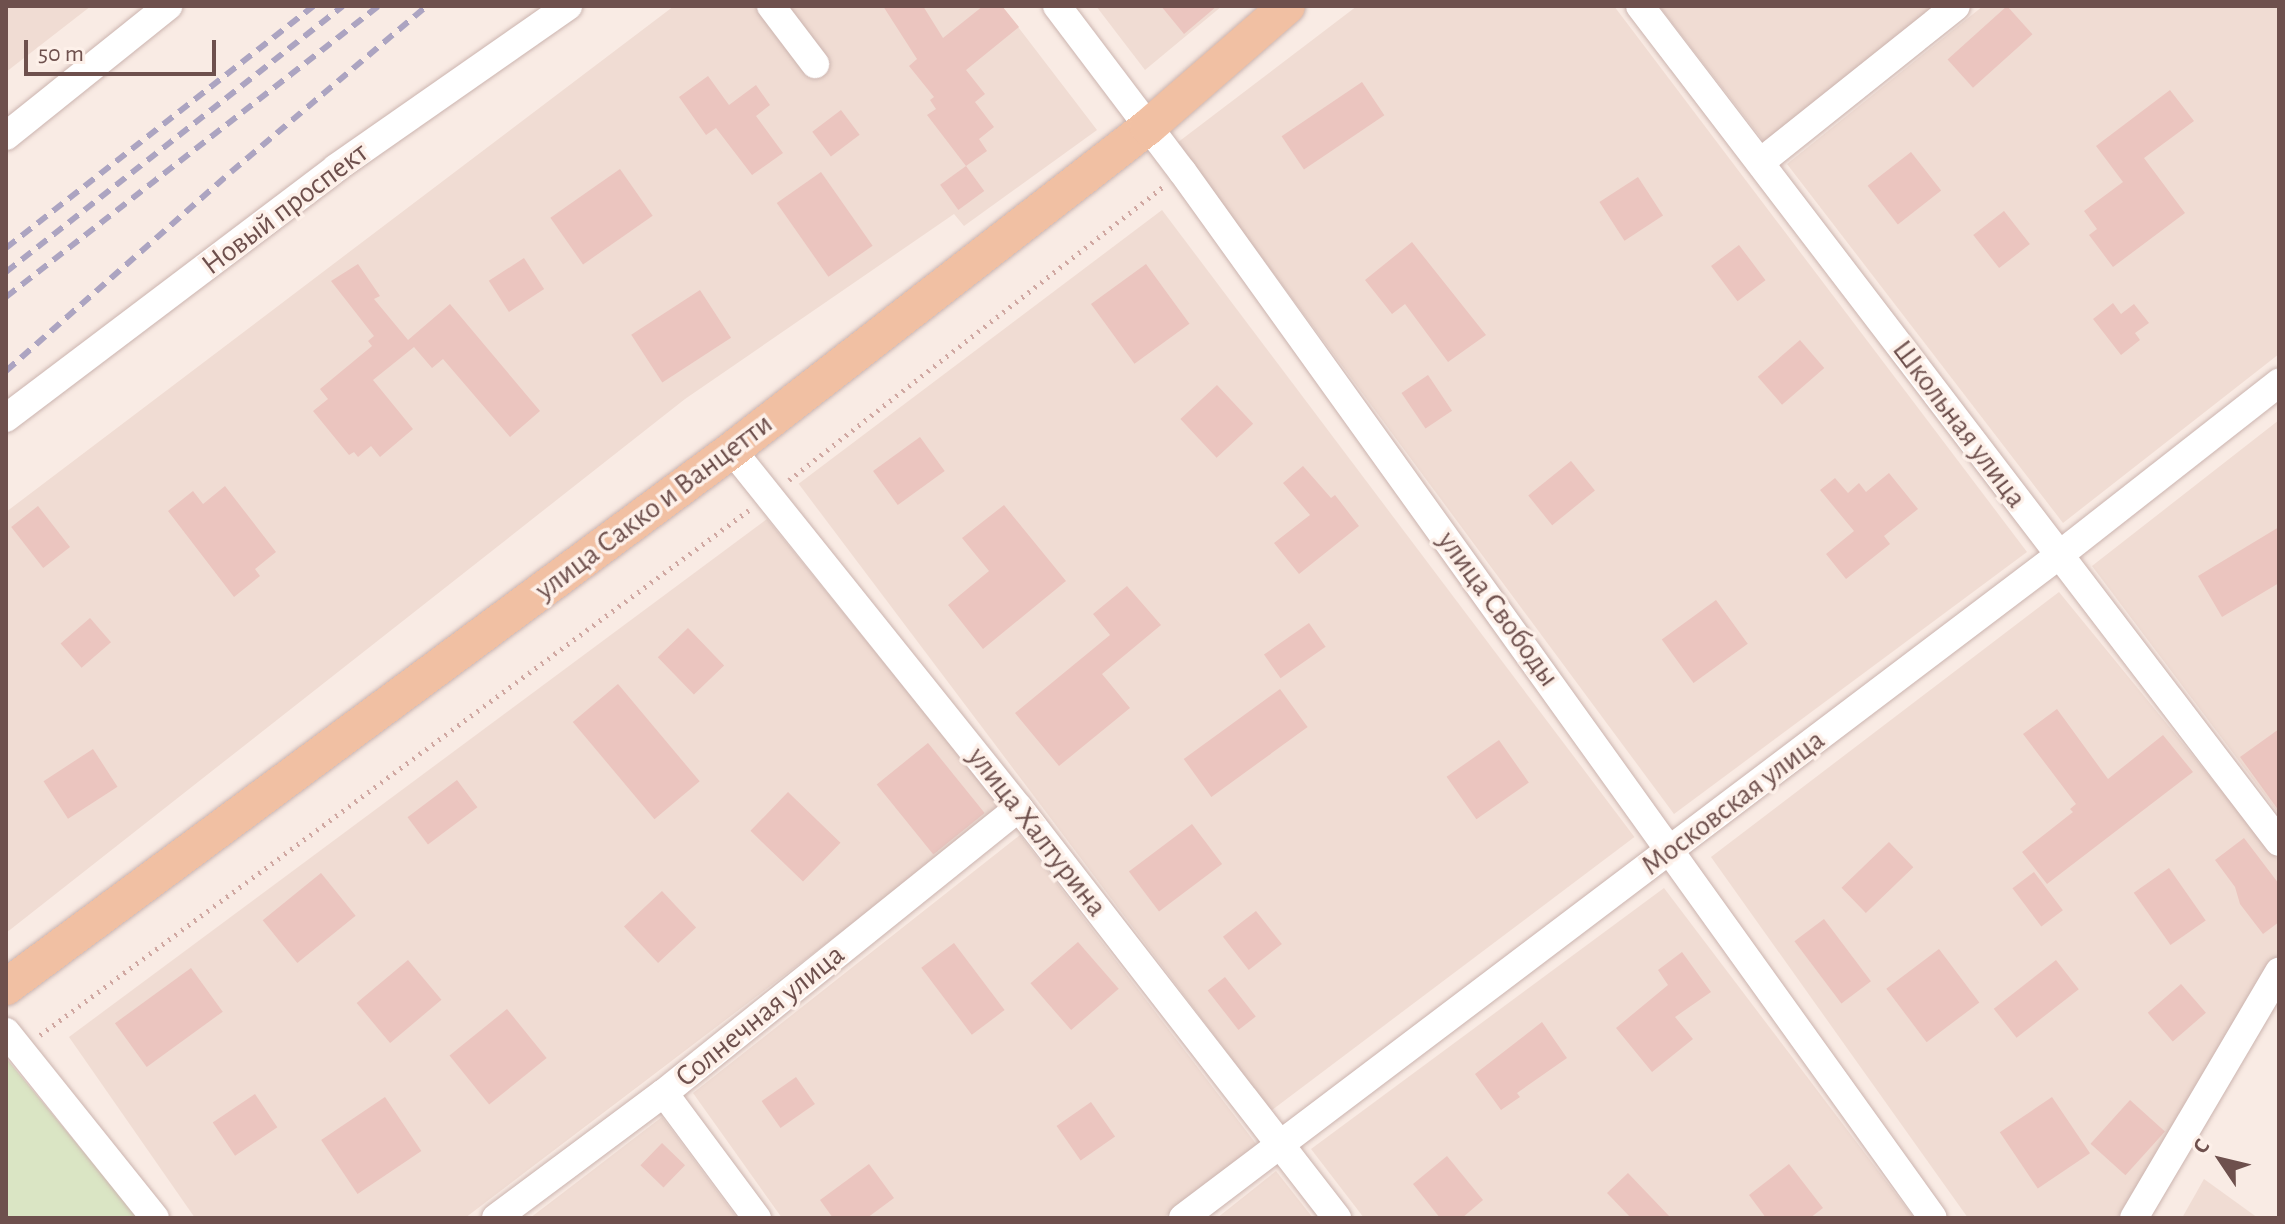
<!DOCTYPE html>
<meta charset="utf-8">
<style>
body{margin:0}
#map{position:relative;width:2285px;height:1224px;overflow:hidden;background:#f9ebe4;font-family:"Alegreya Sans",sans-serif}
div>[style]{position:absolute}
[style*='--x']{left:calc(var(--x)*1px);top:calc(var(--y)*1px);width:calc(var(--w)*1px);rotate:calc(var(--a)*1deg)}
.residential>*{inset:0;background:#f0dcd3;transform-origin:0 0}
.green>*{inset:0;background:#dae5c4}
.building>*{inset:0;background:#ebc5bf;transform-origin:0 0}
.path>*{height:5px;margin-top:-2.5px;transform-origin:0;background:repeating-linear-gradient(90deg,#d0a8a2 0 2px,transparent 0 8px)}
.roads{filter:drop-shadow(0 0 2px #cbb4af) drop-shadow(0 0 2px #cbb4af)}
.minor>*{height:28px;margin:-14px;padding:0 14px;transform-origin:14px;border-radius:14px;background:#fff}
.major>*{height:36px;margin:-18px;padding:0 18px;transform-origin:18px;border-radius:18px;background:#f1c0a3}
.rail>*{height:6px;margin-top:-3px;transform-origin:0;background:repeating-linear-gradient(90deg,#aca4c1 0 12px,transparent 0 20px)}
span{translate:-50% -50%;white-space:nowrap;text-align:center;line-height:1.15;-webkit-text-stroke:7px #fdf0e9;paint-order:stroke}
.street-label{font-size:30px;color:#6e504d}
.frame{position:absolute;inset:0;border:8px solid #6e504d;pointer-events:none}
.north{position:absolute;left:2181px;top:1120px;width:80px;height:80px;-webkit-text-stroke:6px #fdf0e9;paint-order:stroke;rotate:305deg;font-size:22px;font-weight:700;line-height:32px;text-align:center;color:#6e504d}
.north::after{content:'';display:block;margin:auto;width:28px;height:36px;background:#6e504d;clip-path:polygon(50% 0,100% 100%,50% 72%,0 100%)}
.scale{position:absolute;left:24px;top:40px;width:192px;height:36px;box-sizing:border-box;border:4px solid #6e504d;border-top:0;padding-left:10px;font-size:24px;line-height:28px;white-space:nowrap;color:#6e504d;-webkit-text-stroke:6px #fdf0e9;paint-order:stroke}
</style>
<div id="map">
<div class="residential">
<div style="clip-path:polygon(6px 6px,91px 6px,6px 72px)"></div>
<div style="clip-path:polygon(674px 6px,1002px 6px,1097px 130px,964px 226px,954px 214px,685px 399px,6px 933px,6px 512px)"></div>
<div style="clip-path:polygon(1096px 6px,1222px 6px,1145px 70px)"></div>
<div style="clip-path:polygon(1357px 6px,1614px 6px,2027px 552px,1674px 814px,1177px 143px)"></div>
<div style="clip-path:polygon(1659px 6px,1934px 6px,1765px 143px)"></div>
<div style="clip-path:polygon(1983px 6px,2279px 6px,2279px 354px,2063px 523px,1787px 164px)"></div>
<div style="left:1162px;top:210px;width:785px;height:455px;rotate:53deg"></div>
<div style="clip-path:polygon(2279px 420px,2279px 814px,2092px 566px)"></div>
<div style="clip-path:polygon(767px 519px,1003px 809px,465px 1218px,195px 1218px,69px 1037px)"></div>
<div style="clip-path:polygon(2059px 592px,2279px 861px,2279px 953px,2117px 1218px,1968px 1218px,1711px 857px)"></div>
<div style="clip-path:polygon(1020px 835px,1257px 1145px,1163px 1218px,782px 1218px,693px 1093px)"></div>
<div style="clip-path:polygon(1664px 888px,1914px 1218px,1364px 1218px,1311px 1149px)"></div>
<div style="clip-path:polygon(662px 1117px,737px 1218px,530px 1218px)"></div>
<div style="clip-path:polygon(1276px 1171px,1313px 1218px,1217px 1218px)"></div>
<div style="clip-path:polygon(2204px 1179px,2258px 1218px,2182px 1218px)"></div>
</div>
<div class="green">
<div style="clip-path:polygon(6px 1058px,138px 1218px,6px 1218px)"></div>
</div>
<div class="building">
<div style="clip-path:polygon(883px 6px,923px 6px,943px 38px,983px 6px,1002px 6px,1019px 27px,966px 70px,985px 94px,975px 102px,994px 127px,979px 139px,987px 151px,966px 166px,927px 115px,936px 109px,930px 100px,934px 97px,909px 66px,917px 59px)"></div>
<div style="clip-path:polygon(1161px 6px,1217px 6px,1184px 34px)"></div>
<div style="left:2007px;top:6px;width:38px;height:80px;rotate:48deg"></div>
<div style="clip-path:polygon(708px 76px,729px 105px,756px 85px,770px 105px,756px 116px,783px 153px,752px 175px,716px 128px,706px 135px,679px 97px)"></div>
<div style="left:1362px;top:82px;width:40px;height:97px;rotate:56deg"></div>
<div style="clip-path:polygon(2170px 90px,2194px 121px,2144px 158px,2185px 213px,2113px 267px,2089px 235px,2097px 229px,2084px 211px,2123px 182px,2096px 146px)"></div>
<div style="left:841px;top:110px;width:31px;height:36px;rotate:53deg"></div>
<div style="left:1911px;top:152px;width:49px;height:55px;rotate:52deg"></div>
<div style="left:966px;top:166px;width:31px;height:32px;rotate:54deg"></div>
<div style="left:620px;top:169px;width:57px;height:85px;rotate:55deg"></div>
<div style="left:821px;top:172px;width:90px;height:54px;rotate:55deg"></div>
<div style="left:1638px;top:177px;width:46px;height:46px;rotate:57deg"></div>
<div style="left:2004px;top:211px;width:42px;height:39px;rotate:52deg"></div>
<div style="clip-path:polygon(1412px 242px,1486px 335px,1448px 362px,1405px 304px,1392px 314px,1365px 280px)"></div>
<div style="left:1739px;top:245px;width:44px;height:35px;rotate:53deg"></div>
<div style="left:524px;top:258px;width:37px;height:42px;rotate:57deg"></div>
<div style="clip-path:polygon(358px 264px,380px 296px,374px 299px,408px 340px,450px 304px,540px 411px,510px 437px,443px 359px,432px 368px,414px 347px,373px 380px,413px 429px,380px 457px,371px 446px,358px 457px,354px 452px,349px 455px,313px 411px,328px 399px,320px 389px,372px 346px,368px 341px,374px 336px,331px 281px)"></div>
<div style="left:1146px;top:264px;width:74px;height:68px;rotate:54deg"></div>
<div style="left:700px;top:290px;width:57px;height:82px;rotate:57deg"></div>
<div style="clip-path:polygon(2113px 303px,2121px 314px,2134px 304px,2149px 323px,2135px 333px,2140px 340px,2121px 355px,2093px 319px)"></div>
<div style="left:1800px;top:340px;width:37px;height:56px;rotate:49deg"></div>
<div style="left:1428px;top:375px;width:43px;height:32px;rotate:56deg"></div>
<div style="left:1217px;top:385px;width:53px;height:50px;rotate:47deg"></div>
<div style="left:920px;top:437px;width:42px;height:58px;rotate:54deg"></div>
<div style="left:1571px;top:461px;width:38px;height:55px;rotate:51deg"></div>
<div style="clip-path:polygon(1303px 466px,1331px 498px,1335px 495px,1359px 526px,1299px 574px,1274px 543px,1310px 515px,1283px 483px)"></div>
<div style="clip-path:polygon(1889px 473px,1918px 509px,1884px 536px,1890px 544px,1846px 579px,1826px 554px,1854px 531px,1820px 490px,1835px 478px,1848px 493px,1859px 483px,1866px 492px)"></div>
<div style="clip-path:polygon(225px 486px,276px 552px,255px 569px,260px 576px,234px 597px,168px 511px,193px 491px,203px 504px)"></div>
<div style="clip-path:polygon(1004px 505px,1066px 581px,983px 649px,948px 605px,989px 571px,962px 538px)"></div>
<div style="left:38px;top:506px;width:52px;height:34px;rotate:52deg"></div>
<div style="clip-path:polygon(2279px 527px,2279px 583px,2222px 617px,2198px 576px)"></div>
<div style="clip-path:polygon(1127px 586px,1161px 625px,1102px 674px,1130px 708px,1059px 766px,1015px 713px,1110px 635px,1093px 614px)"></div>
<div style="left:1716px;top:600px;width:54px;height:67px;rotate:54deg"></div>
<div style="left:90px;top:618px;width:32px;height:39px;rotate:49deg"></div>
<div style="left:1309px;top:623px;width:29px;height:55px;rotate:55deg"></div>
<div style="left:688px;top:628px;width:52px;height:42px;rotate:46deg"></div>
<div style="left:618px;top:684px;width:127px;height:59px;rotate:50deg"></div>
<div style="left:1280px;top:689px;width:47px;height:119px;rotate:54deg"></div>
<div style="clip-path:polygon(2057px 709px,2108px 779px,2163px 735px,2193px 772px,2047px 884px,2022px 852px,2073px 812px,2070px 809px,2076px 804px,2023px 734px)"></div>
<div style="clip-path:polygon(2279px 729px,2279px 811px,2240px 757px)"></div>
<div style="left:1499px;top:740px;width:52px;height:64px;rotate:55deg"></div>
<div style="left:928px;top:743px;width:90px;height:66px;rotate:51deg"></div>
<div style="left:93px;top:749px;width:45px;height:59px;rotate:57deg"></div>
<div style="left:457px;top:780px;width:34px;height:62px;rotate:53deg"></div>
<div style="left:788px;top:792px;width:73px;height:54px;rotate:44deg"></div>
<div style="left:1192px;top:824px;width:50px;height:79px;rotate:53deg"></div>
<div style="clip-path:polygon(2244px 838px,2279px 884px,2279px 922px,2263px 934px,2240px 904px,2235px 887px,2215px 860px)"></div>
<div style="left:1889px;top:842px;width:35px;height:66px;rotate:46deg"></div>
<div style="left:2169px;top:868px;width:64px;height:43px;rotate:55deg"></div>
<div style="left:2034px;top:872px;width:48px;height:27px;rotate:53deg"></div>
<div style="left:321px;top:873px;width:55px;height:75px;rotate:51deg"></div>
<div style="left:662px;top:891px;width:50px;height:52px;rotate:47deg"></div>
<div style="left:1256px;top:911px;width:42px;height:42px;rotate:52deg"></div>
<div style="left:1824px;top:919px;width:78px;height:37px;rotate:53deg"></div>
<div style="left:1078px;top:942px;width:62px;height:63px;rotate:49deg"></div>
<div style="left:954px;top:943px;width:84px;height:41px;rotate:53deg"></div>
<div style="left:1939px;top:949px;width:67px;height:66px;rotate:53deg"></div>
<div style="clip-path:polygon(1682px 952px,1711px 992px,1675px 1017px,1693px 1039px,1652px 1072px,1616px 1028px,1668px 985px,1658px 970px)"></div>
<div style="left:408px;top:960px;width:52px;height:67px;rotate:50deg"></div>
<div style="left:2056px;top:960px;width:37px;height:79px;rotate:52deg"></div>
<div style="left:191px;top:968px;width:54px;height:94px;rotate:54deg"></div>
<div style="left:1225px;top:977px;width:50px;height:22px;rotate:52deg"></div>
<div style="left:2181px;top:984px;width:38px;height:44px;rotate:49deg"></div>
<div style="left:507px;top:1009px;width:63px;height:74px;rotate:51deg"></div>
<div style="clip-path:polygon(1542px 1022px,1567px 1058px,1517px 1093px,1520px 1097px,1501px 1110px,1475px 1074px)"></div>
<div style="left:796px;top:1077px;width:33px;height:42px;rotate:55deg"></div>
<div style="left:255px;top:1094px;width:40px;height:51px;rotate:56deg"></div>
<div style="left:385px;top:1097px;width:65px;height:77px;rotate:56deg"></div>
<div style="left:2052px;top:1097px;width:68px;height:63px;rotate:56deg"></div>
<div style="left:2130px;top:1100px;width:47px;height:59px;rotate:42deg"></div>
<div style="left:1091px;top:1102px;width:42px;height:42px;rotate:55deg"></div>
<div style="left:662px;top:1143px;width:32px;height:31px;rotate:44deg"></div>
<div style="clip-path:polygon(1447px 1156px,1483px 1200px,1462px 1218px,1440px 1218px,1413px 1184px)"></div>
<div style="clip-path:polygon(869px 1164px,894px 1198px,867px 1218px,833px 1218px,820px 1200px)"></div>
<div style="clip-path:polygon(1789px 1164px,1823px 1208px,1810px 1218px,1766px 1218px,1749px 1195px)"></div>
<div style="clip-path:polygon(1628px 1173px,1671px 1218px,1631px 1218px,1607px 1193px)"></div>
</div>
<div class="path">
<div style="--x:789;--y:480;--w:478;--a:-38.1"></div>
<div style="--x:40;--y:1035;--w:882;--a:-36.52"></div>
</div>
<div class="roads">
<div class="minor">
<div style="--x:771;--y:6;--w:73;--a:52.8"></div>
<div style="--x:1057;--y:6;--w:207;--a:52.9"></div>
<div style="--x:1182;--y:171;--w:1288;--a:54.35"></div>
<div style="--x:1640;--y:6;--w:1052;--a:52.61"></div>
<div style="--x:6;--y:136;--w:208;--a:-38.7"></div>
<div style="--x:1762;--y:161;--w:248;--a:-38.6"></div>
<div style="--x:6;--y:418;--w:414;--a:-37.1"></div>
<div style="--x:336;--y:168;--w:283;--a:-34.9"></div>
<div style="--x:732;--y:450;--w:459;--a:51.3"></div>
<div style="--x:1019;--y:808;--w:519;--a:52.2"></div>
<div style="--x:6;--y:1032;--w:238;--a:51.3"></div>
<div style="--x:664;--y:1093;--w:156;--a:53.4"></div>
<div style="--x:496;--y:1218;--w:209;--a:-36.7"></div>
<div style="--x:664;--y:1093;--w:455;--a:-38.8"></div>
<div style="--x:1183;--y:1218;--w:1097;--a:-37.11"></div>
<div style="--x:2058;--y:556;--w:281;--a:-38.1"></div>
<div style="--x:2134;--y:1218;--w:286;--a:-59.5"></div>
</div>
<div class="major">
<div style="--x:6;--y:987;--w:903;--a:-36.49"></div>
<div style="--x:732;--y:450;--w:527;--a:-37.83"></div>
<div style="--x:1148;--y:127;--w:184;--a:-41"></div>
</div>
</div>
<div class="rail">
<div style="--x:6;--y:248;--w:391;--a:-38.2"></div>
<div style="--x:6;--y:272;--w:429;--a:-38.3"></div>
<div style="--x:6;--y:297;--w:472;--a:-38"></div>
<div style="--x:6;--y:371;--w:300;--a:-41.5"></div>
<div style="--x:231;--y:172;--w:257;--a:-40.3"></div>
</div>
<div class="street-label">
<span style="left:285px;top:209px;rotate:-37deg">Новый проспект</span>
<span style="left:1959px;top:424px;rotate:53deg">Школьная улица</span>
<span style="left:654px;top:507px;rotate:-37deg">улица Сакко и Ванцетти</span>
<span style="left:1498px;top:609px;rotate:54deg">улица Свободы</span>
<span style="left:1733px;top:803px;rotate:-37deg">Московская улица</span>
<span style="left:1037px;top:832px;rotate:52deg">улица Халтурина</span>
<span style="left:760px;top:1016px;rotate:-39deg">Солнечная улица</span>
</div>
<div class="frame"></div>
<div class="north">С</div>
<div class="scale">50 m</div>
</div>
